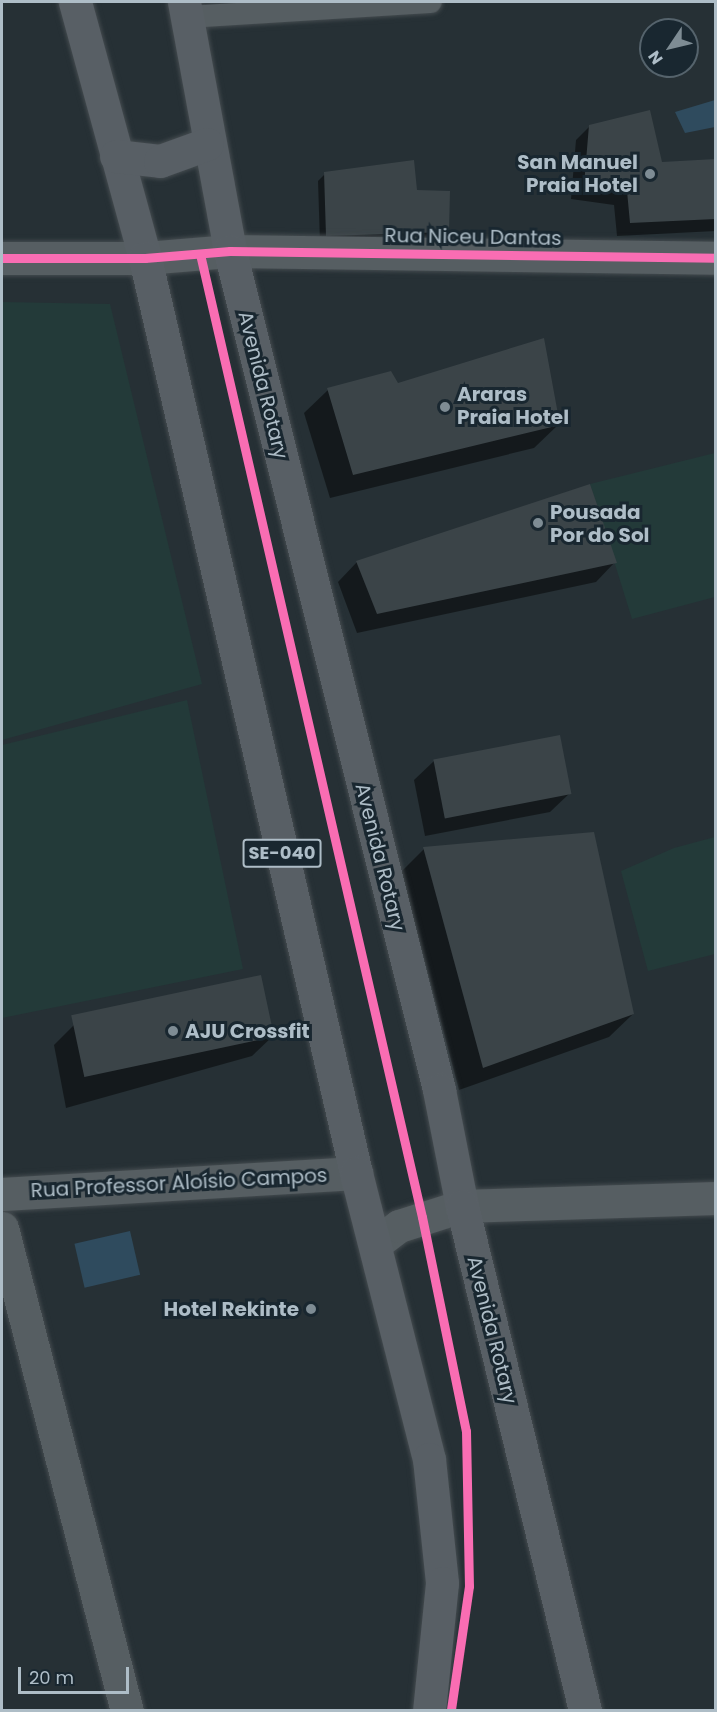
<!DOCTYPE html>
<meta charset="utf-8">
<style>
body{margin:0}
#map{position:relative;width:717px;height:1712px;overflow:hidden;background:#263035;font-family:Poppins,sans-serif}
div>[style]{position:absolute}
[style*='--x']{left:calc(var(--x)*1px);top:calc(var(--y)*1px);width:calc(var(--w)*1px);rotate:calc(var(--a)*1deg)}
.green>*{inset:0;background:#233a39}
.water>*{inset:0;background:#2f4b5e;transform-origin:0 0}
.shadow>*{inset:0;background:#0007}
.building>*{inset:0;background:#3b4448;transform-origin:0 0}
.roads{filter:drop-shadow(0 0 2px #444b4f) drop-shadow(0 0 2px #444b4f)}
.service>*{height:22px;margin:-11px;padding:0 11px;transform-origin:11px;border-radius:11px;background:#565e62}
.minor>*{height:33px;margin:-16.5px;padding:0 16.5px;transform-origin:16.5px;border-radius:16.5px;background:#565e62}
.tertiary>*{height:33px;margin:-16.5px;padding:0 16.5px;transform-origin:16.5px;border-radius:16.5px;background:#565e62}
.primary>*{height:33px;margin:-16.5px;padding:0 16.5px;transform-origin:16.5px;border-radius:16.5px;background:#585f65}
.cycleway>*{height:9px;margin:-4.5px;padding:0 4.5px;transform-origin:4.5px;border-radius:4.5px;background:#f96db3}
.dots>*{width:16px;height:16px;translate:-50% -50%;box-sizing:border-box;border:3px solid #192730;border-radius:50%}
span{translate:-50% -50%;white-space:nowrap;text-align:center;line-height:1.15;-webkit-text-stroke:6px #192730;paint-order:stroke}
.shield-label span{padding:2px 4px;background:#192730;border:2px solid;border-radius:4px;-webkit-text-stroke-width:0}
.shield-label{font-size:18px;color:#aebdc7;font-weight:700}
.poi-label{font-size:20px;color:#aebdc7;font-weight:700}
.right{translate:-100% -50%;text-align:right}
.left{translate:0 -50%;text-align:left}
.street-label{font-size:20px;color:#aebdc7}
.frame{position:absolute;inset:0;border:3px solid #aebdc7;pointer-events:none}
.north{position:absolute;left:639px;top:18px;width:60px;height:60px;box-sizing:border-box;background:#192730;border:2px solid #55636c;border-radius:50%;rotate:235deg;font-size:16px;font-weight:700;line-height:24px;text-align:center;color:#aebdc7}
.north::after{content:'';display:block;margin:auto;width:21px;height:27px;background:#7e8c94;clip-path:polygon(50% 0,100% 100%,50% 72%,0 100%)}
.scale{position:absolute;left:18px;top:1667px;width:111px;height:27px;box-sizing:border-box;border:3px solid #aebdc7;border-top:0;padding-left:8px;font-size:18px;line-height:21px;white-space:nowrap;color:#aebdc7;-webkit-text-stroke:4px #192730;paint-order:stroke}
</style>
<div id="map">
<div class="green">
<div style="clip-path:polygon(2px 302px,110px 304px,202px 684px,2px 740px)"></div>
<div style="clip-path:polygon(715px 453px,715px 597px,632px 619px,590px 484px)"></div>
<div style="clip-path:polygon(187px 700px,243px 969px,2px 1018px,2px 745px)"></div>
<div style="clip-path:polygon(715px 837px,715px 954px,648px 971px,621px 871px,674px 848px)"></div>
</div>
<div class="water">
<div style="clip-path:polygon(715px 100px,715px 127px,685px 133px,675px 112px)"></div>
<div style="left:130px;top:1231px;width:45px;height:57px;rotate:77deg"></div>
</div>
<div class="shadow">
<div style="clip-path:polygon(590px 126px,661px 164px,716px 160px,716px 231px,617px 236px,614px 205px,571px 199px,576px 140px)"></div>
<div style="clip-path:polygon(325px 174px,415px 192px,448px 231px,441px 238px,320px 243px,318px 181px)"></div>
<div style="clip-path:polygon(397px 385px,558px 425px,534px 448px,330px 498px,304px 413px,328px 390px)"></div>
<div style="clip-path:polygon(357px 562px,615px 562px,596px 582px,357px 633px,338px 582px)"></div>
<div style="clip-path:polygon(434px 761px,570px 793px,550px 812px,425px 836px,414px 780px)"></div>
<div style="clip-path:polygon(424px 849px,633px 1014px,609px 1037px,459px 1090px,401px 872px)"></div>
<div style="clip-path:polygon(74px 1025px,272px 1037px,252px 1056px,66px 1108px,54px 1045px)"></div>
</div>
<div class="building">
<div style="clip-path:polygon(650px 110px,662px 162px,716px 159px,716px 219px,630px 223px,627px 191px,584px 185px,589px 125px)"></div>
<div style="clip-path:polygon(414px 160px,417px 190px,450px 191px,449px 232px,326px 236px,324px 172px)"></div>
<div style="clip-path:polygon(544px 338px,560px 425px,353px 475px,327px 388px,391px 371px,398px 383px)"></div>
<div style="clip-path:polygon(590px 484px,617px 563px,377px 614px,356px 561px)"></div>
<div style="left:560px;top:735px;width:60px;height:129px;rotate:79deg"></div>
<div style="clip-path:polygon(594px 832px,634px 1014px,483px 1068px,423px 847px)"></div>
<div style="left:261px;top:975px;width:63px;height:194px;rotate:78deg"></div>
</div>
<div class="roads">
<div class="service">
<div style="--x:186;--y:17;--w:245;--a:-3.5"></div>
</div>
<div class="minor">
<div style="--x:2;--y:258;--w:143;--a:0"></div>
<div style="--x:2;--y:1228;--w:498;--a:75.5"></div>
<div style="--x:375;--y:1244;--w:30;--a:-37"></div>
<div style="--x:399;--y:1226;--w:66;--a:-17.6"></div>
<div style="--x:462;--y:1206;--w:254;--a:-1.8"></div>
</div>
<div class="tertiary">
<div style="--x:145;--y:258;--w:85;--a:-4.7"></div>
<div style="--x:230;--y:251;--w:486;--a:0.8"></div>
<div style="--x:2;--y:1194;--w:355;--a:-3.4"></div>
</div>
<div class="primary">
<div style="--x:75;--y:2;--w:265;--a:74.7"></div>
<div style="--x:145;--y:258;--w:939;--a:77.01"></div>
<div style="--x:356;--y:1173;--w:295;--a:75.7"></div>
<div style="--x:429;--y:1459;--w:125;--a:84"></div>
<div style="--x:442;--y:1583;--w:128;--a:95.8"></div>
<div style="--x:184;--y:2;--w:253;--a:79.5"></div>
<div style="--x:230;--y:251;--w:865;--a:76.01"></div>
<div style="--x:439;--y:1090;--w:118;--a:78.8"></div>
<div style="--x:462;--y:1206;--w:519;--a:76.29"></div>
<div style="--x:116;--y:156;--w:44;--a:6.5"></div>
<div style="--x:160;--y:161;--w:50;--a:-19.9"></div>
</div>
</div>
<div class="cycleway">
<div style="--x:200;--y:254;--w:988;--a:77.02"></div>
<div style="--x:422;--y:1217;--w:218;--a:78.4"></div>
<div style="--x:466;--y:1431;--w:155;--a:88.9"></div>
<div style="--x:469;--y:1586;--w:125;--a:98.3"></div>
<div style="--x:2;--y:258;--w:143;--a:0"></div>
<div style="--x:145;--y:258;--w:85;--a:-4.7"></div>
<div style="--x:230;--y:251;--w:486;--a:0.8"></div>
</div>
<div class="dots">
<div style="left:650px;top:174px;background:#7e8c94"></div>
<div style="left:445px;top:407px;background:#7e8c94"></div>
<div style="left:538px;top:523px;background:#7e8c94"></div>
<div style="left:173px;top:1031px;background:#7e8c94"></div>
<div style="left:311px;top:1309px;background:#7e8c94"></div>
</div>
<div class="shield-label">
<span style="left:282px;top:853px">SE-040</span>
</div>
<div class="poi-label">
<span class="right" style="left:638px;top:174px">San Manuel<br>Praia Hotel</span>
<span class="left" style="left:457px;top:406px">Araras<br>Praia Hotel</span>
<span class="left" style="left:550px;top:524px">Pousada<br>Por do Sol</span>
<span class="left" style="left:185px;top:1031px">AJU Crossfit</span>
<span class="right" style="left:299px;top:1309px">Hotel Rekinte</span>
</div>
<div class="street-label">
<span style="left:473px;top:237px;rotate:1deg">Rua Niceu Dantas</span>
<span style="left:263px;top:385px;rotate:76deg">Avenida Rotary</span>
<span style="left:380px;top:857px;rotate:76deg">Avenida Rotary</span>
<span style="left:179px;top:1183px;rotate:-3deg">Rua Professor Aloísio Campos</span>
<span style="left:492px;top:1330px;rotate:76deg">Avenida Rotary</span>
</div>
<div class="frame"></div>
<div class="north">N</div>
<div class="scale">20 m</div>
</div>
